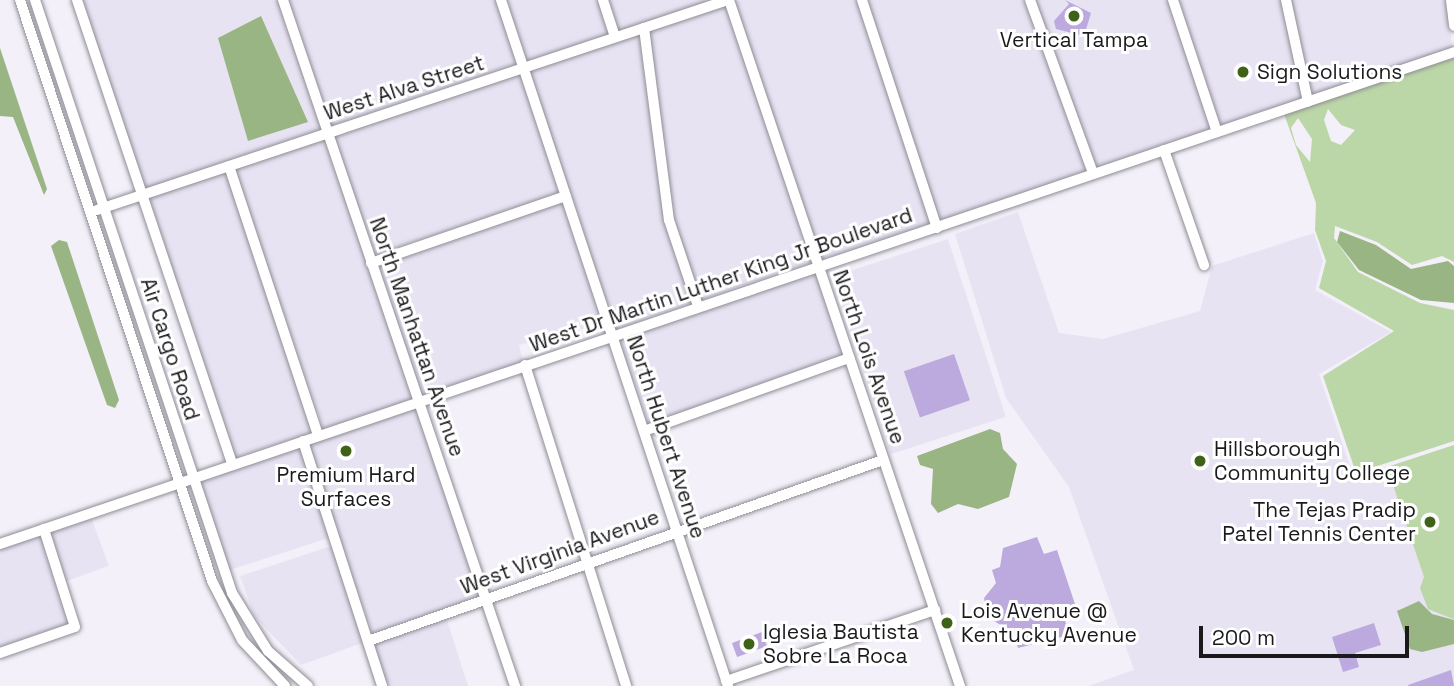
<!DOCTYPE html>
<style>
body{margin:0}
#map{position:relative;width:1454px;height:686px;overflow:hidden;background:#f3f0f9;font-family:"Space Grotesk",sans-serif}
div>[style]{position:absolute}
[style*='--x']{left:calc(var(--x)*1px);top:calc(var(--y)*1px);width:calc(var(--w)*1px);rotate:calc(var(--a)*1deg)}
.built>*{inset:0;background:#e8e3f3;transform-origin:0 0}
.green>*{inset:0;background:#bcd7a7}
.water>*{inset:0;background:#9ab584}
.building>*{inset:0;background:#bcaade;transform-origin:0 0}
.roads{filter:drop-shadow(0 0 2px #8f8c94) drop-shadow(0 0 2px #8f8c94)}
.minor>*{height:10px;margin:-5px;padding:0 5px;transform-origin:5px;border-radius:5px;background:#fff}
.dots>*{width:19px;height:19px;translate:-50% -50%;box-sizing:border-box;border:4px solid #fff;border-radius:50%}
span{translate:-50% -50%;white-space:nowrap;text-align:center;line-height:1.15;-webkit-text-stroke:6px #fff;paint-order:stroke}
.poi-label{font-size:21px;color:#1a191c}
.left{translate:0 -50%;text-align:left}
.right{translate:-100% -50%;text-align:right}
.street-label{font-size:21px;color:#1a191c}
.scale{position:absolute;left:1199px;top:626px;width:210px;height:32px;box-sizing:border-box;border:4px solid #1a191c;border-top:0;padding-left:9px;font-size:21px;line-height:24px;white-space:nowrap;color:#1a191c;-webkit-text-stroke:5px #fff;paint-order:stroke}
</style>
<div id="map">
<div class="built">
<div style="clip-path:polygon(81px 0,280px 0,322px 131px,143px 190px)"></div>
<div style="clip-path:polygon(287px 0,497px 0,519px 66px,329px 129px)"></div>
<div style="clip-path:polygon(505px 0,599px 0,611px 34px,526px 64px)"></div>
<div style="clip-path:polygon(606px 0,715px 0,617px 32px)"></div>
<div style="clip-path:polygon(741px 0,858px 0,932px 225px,819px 260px,733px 2px)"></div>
<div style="clip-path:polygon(866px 0,1027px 0,1088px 171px,939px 223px)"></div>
<div style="clip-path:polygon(1034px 0,1169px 0,1212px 129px,1095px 168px)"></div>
<div style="clip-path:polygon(1177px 0,1282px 0,1304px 99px,1219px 127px)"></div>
<div style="clip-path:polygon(1289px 0,1448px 0,1452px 48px,1311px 96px)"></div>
<div style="clip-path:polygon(726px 5px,812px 263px,700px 301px,673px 220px,648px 31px)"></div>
<div style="clip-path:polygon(641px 33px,666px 221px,693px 303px,616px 330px,528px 71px)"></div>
<div style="left:521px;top:74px;width:126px;height:200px;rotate:72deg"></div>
<div style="left:324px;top:139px;width:275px;height:95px;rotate:71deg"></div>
<div style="left:227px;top:171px;width:275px;height:85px;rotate:72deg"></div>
<div style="clip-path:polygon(564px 201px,605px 323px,519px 345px,523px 362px,421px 397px,376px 266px)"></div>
<div style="clip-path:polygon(1018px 212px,1059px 333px,1103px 339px,1200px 311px,1212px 266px,1314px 233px,1323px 261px,1315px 290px,1391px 332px,1319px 374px,1354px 478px,1454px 445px,1454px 686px,1088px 686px,1134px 670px,1069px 487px,1006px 398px,955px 234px)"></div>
<div style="left:948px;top:239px;width:187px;height:121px;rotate:72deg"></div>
<div style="left:815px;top:270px;width:91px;height:208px;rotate:71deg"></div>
<div style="left:417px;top:407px;width:200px;height:116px;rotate:71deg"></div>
<div style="left:301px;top:446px;width:96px;height:106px;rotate:72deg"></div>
<div style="left:91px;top:517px;width:52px;height:46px;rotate:70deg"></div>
<div style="clip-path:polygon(41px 534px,70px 624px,0 648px,0 548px)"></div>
<div style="clip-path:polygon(334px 545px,365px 642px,301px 665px,254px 616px,240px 576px)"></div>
<div style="clip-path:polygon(446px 617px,468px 686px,387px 686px,373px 644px)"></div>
</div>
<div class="green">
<div style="clip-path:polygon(evenodd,1454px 56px,1454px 262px,1442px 256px,1412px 265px,1377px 242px,1335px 226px,1334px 238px,1358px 272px,1420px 303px,1454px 310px,1454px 441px,1356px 473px,1323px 376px,1394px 331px,1319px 288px,1326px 261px,1315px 230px,1316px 203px,1284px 114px,1454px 56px,1328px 109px,1341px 125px,1355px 130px,1341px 145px,1331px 141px,1324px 120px,1328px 109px,1454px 56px,1298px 118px,1312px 139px,1310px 162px,1296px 145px,1291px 128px,1298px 118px)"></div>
<div style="clip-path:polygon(1454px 445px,1454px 619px,1453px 619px,1428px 609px,1420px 588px,1424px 577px,1387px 467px)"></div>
</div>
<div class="water">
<div style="clip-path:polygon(261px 16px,308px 122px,248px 141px,218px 38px)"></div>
<div style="clip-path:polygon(0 48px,47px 189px,44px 195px,13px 117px,0 116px)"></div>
<div style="clip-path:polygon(1340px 231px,1376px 245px,1411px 269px,1448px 261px,1454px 266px,1454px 303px,1421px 300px,1359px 270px,1337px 242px)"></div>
<div style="clip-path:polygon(59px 240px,67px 242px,119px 400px,115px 408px,107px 405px,51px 246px)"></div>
<div style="clip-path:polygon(990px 429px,1000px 433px,1003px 449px,1017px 464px,1009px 497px,978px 509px,958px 504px,938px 513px,931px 504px,933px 469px,920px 465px,917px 456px)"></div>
<div style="clip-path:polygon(1419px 601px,1432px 614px,1454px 620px,1454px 644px,1422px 652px,1410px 649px,1397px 611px)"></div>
</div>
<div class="building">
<div style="clip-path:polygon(1065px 0,1091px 13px,1084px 36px,1056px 29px,1054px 21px,1069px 4px)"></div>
<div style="left:954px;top:354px;width:49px;height:53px;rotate:71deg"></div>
<div style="clip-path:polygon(1037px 537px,1044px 554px,1057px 550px,1077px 610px,1063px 615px,1070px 635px,1018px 648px,1014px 636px,987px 615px,984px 598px,996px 583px,992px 570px,1000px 567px,1003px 548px)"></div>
<div style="clip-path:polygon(1374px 623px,1381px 645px,1355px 653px,1359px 667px,1343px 672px,1332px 637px)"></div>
<div style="left:762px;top:632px;width:15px;height:32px;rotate:70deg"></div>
<div style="clip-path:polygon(1451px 670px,1454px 686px,1408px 686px,1408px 685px)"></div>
</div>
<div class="roads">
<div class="minor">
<div style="--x:20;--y:0;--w:612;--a:71.71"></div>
<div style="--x:212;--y:581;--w:66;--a:63"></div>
<div style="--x:242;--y:640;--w:63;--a:46.9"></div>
<div style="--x:35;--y:0;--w:625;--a:71.62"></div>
<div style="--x:232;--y:593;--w:68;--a:58.2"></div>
<div style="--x:268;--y:651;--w:53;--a:41.2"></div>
<div style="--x:77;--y:0;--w:490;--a:71.5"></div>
<div style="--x:283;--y:0;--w:724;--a:71.31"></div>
<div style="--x:501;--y:0;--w:723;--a:71.69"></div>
<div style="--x:603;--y:0;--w:39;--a:72"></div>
<div style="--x:729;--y:0;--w:724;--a:71.39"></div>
<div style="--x:862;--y:0;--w:240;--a:71.8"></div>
<div style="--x:1030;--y:0;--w:184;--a:70"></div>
<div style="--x:1173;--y:0;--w:139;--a:71.6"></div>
<div style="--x:1286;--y:0;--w:104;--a:77.8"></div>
<div style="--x:1451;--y:0;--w:26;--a:83"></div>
<div style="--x:644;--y:28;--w:194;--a:82.6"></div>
<div style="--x:669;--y:220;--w:91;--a:71.4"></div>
<div style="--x:1164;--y:150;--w:122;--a:70.8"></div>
<div style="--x:229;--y:166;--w:283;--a:71.7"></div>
<div style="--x:97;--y:210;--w:665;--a:-18.41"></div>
<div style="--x:371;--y:263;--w:206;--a:-19"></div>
<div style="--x:525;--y:365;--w:337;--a:72.5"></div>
<div style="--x:644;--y:431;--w:218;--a:-19.6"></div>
<div style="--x:303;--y:441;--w:257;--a:72.1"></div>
<div style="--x:0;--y:544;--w:1535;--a:-18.69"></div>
<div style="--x:368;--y:641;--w:546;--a:-19.36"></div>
<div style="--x:0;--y:653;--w:79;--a:-19.1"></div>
<div style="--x:75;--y:627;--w:103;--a:-107.6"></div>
<div style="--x:726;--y:681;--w:221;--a:-18.8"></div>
</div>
</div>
<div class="dots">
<div style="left:1074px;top:16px;background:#3f6118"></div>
<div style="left:1243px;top:72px;background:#3f6118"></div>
<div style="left:346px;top:451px;background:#3f6118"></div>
<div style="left:1200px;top:461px;background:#3f6118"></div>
<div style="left:1430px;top:522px;background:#3f6118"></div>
<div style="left:947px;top:623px;background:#3f6118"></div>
<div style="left:749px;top:644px;background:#3f6118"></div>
</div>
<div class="poi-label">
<span style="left:1074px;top:40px">Vertical Tampa</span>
<span class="left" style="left:1257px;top:72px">Sign Solutions</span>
<span class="left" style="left:1214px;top:461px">Hillsborough<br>Community College</span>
<span style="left:346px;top:487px">Premium Hard<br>Surfaces</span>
<span class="right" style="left:1416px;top:522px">The Tejas Pradip<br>Patel Tennis Center</span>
<span class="left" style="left:961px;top:623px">Lois Avenue @<br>Kentucky Avenue</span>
<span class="left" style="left:763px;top:644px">Iglesia Bautista<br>Sobre La Roca</span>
</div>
<div class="street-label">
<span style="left:404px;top:88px;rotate:-18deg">West Alva Street</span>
<span style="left:721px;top:280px;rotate:-19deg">West Dr Martin Luther King Jr Boulevard</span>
<span style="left:417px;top:337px;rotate:71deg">North Manhattan Avenue</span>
<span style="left:170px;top:349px;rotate:72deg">Air Cargo Road</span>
<span style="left:869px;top:357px;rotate:71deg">North Lois Avenue</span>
<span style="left:666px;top:437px;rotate:72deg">North Hubert Avenue</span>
<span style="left:560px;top:552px;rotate:-20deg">West Virginia Avenue</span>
</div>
<div class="scale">200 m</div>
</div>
